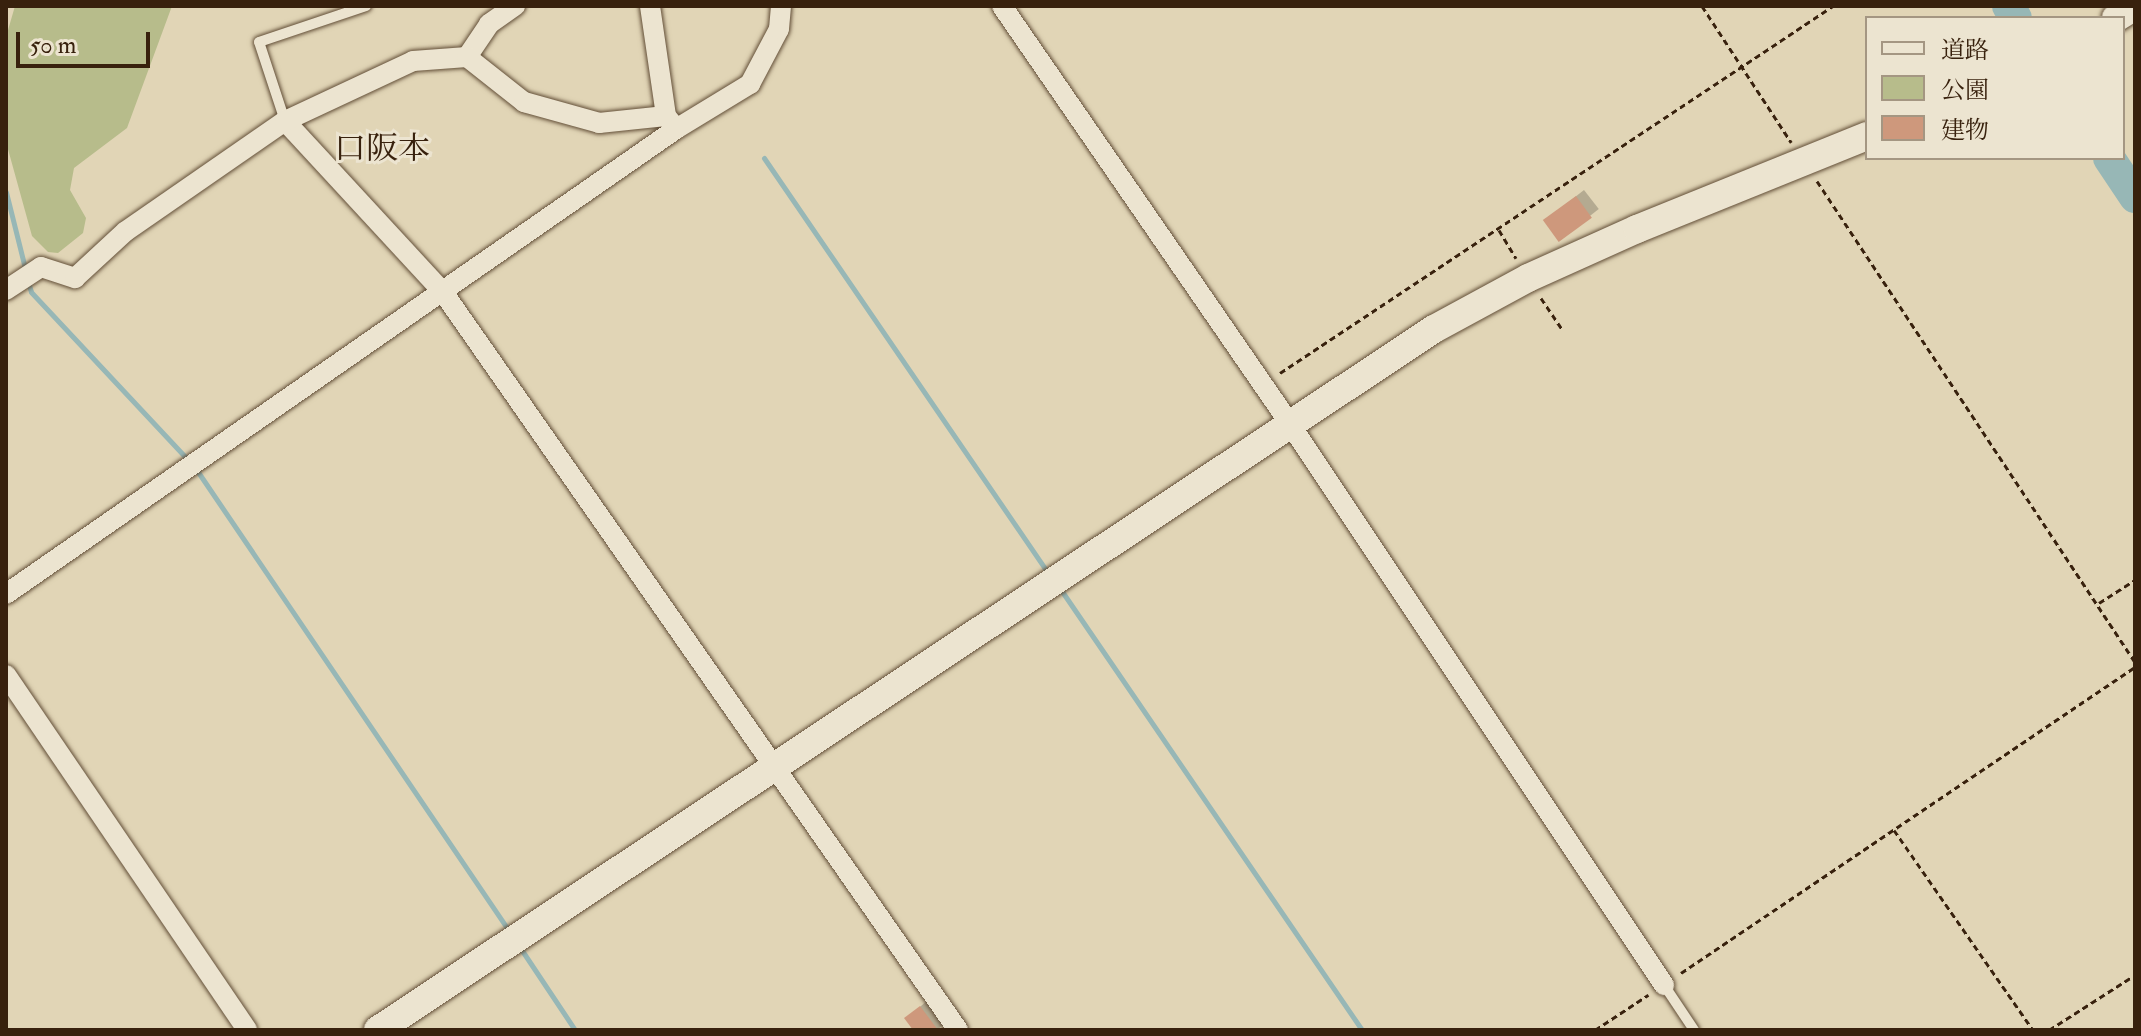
<!DOCTYPE html>
<meta charset="utf-8">
<style>
body{margin:0}
#map{position:relative;width:2141px;height:1036px;overflow:hidden;background:#e1d5b6;font-family:"IM FELL Double Pica","Noto Serif JP",serif}
div>[style]{position:absolute}
[style*='--x']{left:calc(var(--x)*1px);top:calc(var(--y)*1px);width:calc(var(--w)*1px);rotate:calc(var(--a)*1deg)}
.green>*{inset:0;background:#b7bc8b}
.shadow>*{inset:0;background:#0003;transform-origin:0 0}
.stream>*{height:5px;margin:-2.5px;padding:0 2.5px;transform-origin:2.5px;border-radius:2.5px;background:#97b7b6}
.river>*{height:32px;margin:-16px;padding:0 16px;transform-origin:16px;border-radius:16px;background:#97b7b6}
.building>*{inset:0;background:#ce987c;transform-origin:0 0}
.path>*{height:3px;margin-top:-1.5px;transform-origin:0;background:repeating-linear-gradient(90deg,#38210d 0 6px,transparent 0 10px)}
.roads{filter:drop-shadow(0 0 2px #624e37) drop-shadow(0 0 2px #624e37)}
.lane>*{height:10px;margin:-5px;padding:0 5px;transform-origin:5px;border-radius:5px;background:#ece4d0}
.street>*{height:20px;margin:-10px;padding:0 10px;transform-origin:10px;border-radius:10px;background:#ece4d0}
.secondary>*{height:28px;margin:-14px;padding:0 14px;transform-origin:14px;border-radius:14px;background:#ece4d0}
span{translate:-50% -50%;white-space:nowrap;text-align:center;line-height:1.15;-webkit-text-stroke:6px #ece4d0;paint-order:stroke}
.quarter-label{font-size:32px;color:#38210d}
.frame{position:absolute;inset:0;border:8px solid #38210d;pointer-events:none}
.legend{position:absolute;left:1865px;top:16px;width:260px;height:144px;box-sizing:border-box;background:#ece4d0;border:2px solid #a49682;margin:0;padding:10px 14px;list-style:none;font-size:24px;color:#38210d}
.legend li{display:flex;align-items:center;gap:16px;height:40px}
.legend b{width:40px;border:2px solid #a49682}
.scale{position:absolute;left:16px;top:32px;width:134px;height:36px;box-sizing:border-box;border:4px solid #38210d;border-top:0;padding-left:10px;font-size:24px;line-height:28px;white-space:nowrap;color:#38210d;-webkit-text-stroke:6px #ece4d0;paint-order:stroke}
</style>
<div id="map">
<div class="green">
<div style="clip-path:polygon(15px 6px,172px 6px,127px 128px,74px 168px,70px 190px,86px 218px,83px 233px,58px 253px,48px 252px,32px 236px,6px 142px,6px 37px)"></div>
</div>
<div class="shadow">
<div style="left:1584px;top:190px;width:24px;height:43px;rotate:52deg"></div>
<div style="clip-path:polygon(928px 1000px,945px 1023px,937px 1030px,916px 1030px,907px 1018px)"></div>
</div>
<div class="stream">
<div style="--x:764;--y:158;--w:503;--a:55.61"></div>
<div style="--x:6;--y:192;--w:82;--a:76"></div>
<div style="--x:28;--y:282;--w:10;--a:73"></div>
<div style="--x:31;--y:292;--w:231;--a:46.9"></div>
<div style="--x:196;--y:469;--w:558;--a:55.88"></div>
<div style="--x:1059;--y:587;--w:537;--a:55.63"></div>
<div style="--x:519;--y:946;--w:101;--a:56.3"></div>
</div>
<div class="river">
<div style="--x:2008;--y:6;--w:14;--a:56"></div>
<div style="--x:2109;--y:158;--w:47;--a:56.3"></div>
</div>
<div class="building">
<div style="left:1576px;top:196px;width:27px;height:41px;rotate:54deg"></div>
<div style="clip-path:polygon(920px 1006px,938px 1030px,913px 1030px,904px 1018px)"></div>
</div>
<div class="path">
<div style="--x:1702;--y:6;--w:163;--a:56.8"></div>
<div style="--x:1817;--y:181;--w:577;--a:56.53"></div>
<div style="--x:1499;--y:230;--w:33;--a:59"></div>
<div style="--x:1541;--y:298;--w:37;--a:56"></div>
<div style="--x:1280;--y:373;--w:664;--a:-33.57"></div>
<div style="--x:2099;--y:603;--w:43;--a:-32.6"></div>
<div style="--x:1894;--y:830;--w:244;--a:55.2"></div>
<div style="--x:1681;--y:973;--w:547;--a:-33.98"></div>
<div style="--x:1595;--y:1030;--w:64;--a:-33.4"></div>
<div style="--x:2049;--y:1030;--w:102;--a:-32.6"></div>
</div>
<div class="roads">
<div class="lane">
<div style="--x:285;--y:121;--w:83;--a:-108.2"></div>
<div style="--x:259;--y:42;--w:113;--a:-18.6"></div>
<div style="--x:1664;--y:985;--w:54;--a:56.3"></div>
</div>
<div class="street">
<div style="--x:650;--y:6;--w:111;--a:81.7"></div>
<div style="--x:666;--y:116;--w:13;--a:51"></div>
<div style="--x:1002;--y:6;--w:504;--a:55.43"></div>
<div style="--x:1288;--y:421;--w:678;--a:56.31"></div>
<div style="--x:467;--y:57;--w:40;--a:-56"></div>
<div style="--x:489;--y:24;--w:32;--a:-35"></div>
<div style="--x:285;--y:121;--w:233;--a:47.3"></div>
<div style="--x:443;--y:292;--w:900;--a:55.09"></div>
<div style="--x:6;--y:290;--w:42;--a:-33.3"></div>
<div style="--x:41;--y:267;--w:36;--a:18"></div>
<div style="--x:75;--y:278;--w:69;--a:-42.7"></div>
<div style="--x:126;--y:231;--w:193;--a:-34.7"></div>
<div style="--x:285;--y:121;--w:141;--a:-25.1"></div>
<div style="--x:413;--y:61;--w:54;--a:-4.2"></div>
<div style="--x:467;--y:57;--w:73;--a:38.3"></div>
<div style="--x:524;--y:102;--w:78;--a:15.6"></div>
<div style="--x:599;--y:123;--w:67;--a:-6"></div>
<div style="--x:6;--y:594;--w:816;--a:-34.76"></div>
<div style="--x:676;--y:129;--w:87;--a:-31.3"></div>
<div style="--x:750;--y:84;--w:62;--a:-62.2"></div>
<div style="--x:779;--y:29;--w:23;--a:-85"></div>
<div style="--x:6;--y:675;--w:429;--a:55.8"></div>
</div>
<div class="secondary">
<div style="--x:2116;--y:18;--w:22;--a:-32"></div>
<div style="--x:378;--y:1030;--w:1267;--a:-33.58"></div>
<div style="--x:1434;--y:329;--w:107;--a:-28.5"></div>
<div style="--x:1528;--y:278;--w:120;--a:-24.2"></div>
<div style="--x:1637;--y:229;--w:248;--a:-22"></div>
</div>
</div>
<div class="quarter-label">
<span style="left:382px;top:149px">口阪本</span>
</div>
<div class="frame"></div>
<ul class="legend">
<li><b style="height:10px;background:#ece4d0"></b>道路</li>
<li><b style="height:22px;background:#b7bc8b"></b>公園</li>
<li><b style="height:22px;background:#ce987c"></b>建物</li>
</ul>
<div class="scale">50 m</div>
</div>
